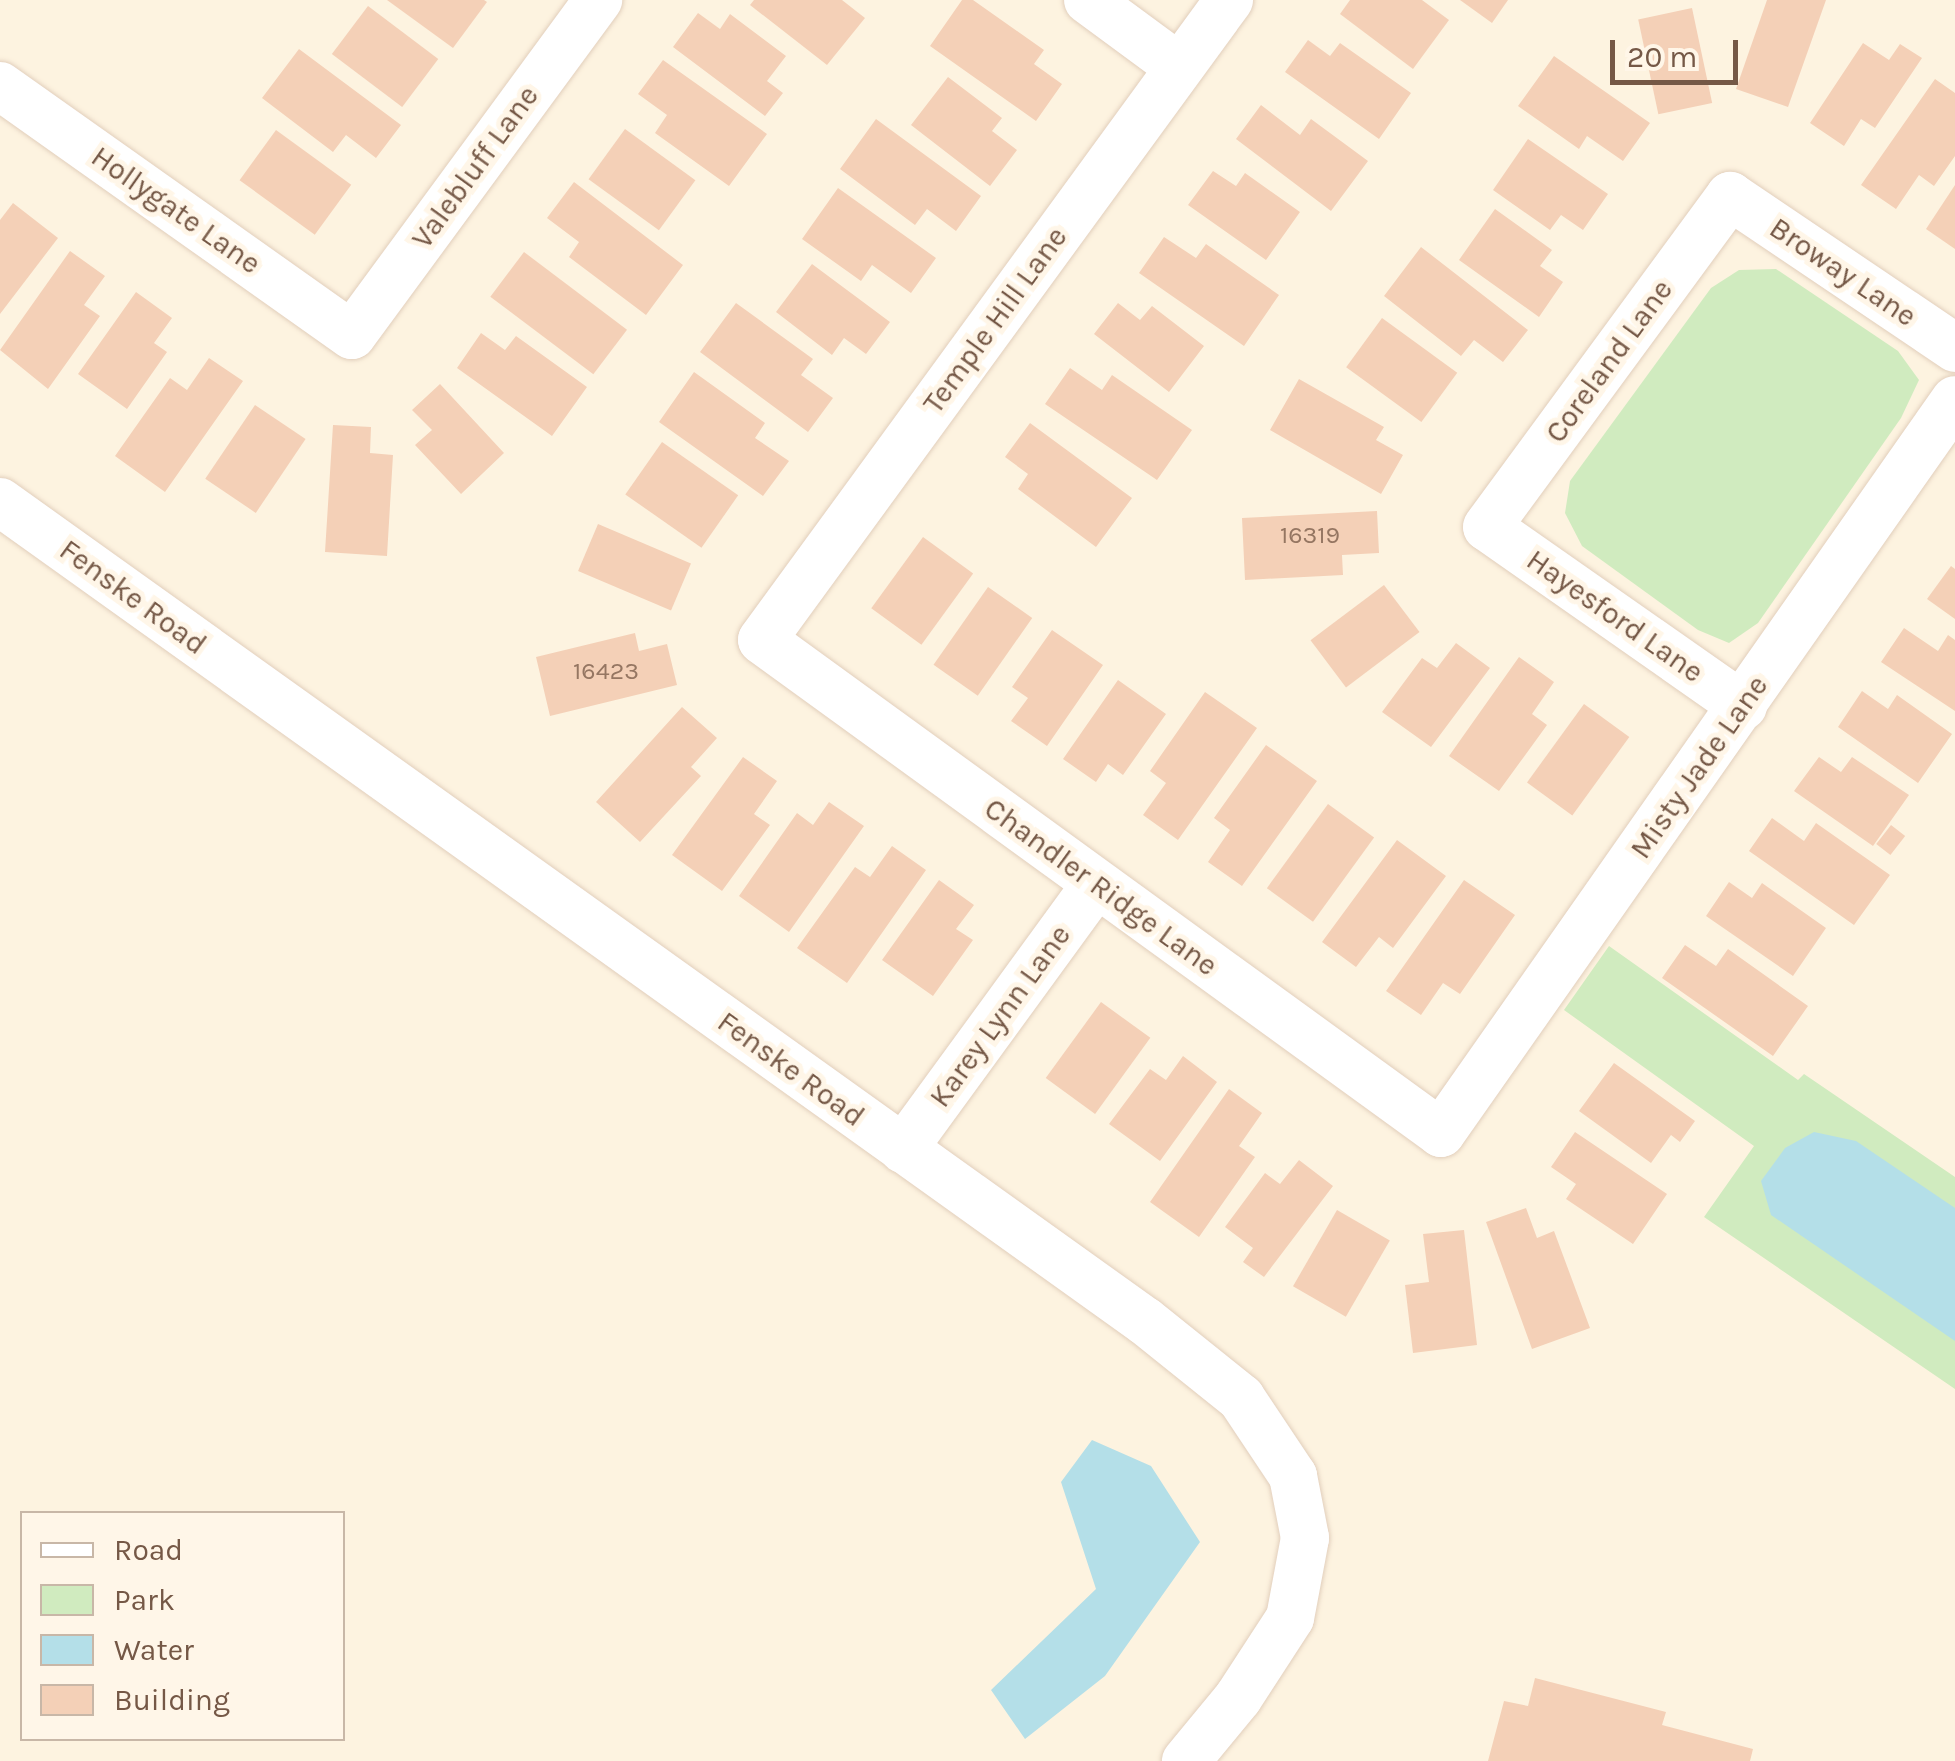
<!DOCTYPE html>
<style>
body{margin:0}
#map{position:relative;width:1955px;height:1761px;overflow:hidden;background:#fdf3e0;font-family:Karla,sans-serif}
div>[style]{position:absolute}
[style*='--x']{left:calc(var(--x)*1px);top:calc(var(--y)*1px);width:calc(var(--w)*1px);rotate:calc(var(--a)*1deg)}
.green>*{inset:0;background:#d0ebbf}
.water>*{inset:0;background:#b4dfe8}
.building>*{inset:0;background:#f4d0b7;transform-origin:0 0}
.roads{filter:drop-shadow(0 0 2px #e2cfbc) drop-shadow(0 0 2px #e2cfbc)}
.minor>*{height:48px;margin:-24px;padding:0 24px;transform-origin:24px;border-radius:24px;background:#fff}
span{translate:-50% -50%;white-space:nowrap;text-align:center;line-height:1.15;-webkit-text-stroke:10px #fff6e8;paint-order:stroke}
.number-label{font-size:25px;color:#957662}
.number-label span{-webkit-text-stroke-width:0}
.street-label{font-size:30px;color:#755846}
.legend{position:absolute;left:20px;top:1511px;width:325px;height:230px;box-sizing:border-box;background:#fff6e8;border:2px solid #c8b7a7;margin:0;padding:12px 18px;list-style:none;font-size:30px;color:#755846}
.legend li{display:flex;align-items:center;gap:20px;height:50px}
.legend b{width:50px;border:2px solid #c8b7a7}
.scale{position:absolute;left:1610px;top:40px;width:128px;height:45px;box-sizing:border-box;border:5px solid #755846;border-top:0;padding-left:12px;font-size:30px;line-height:35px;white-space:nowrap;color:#755846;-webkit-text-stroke:8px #fff6e8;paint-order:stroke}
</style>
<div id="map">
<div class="green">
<div style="clip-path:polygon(1776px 269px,1898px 351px,1919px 380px,1901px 418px,1758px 623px,1729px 643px,1698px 630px,1582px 546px,1565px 513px,1570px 481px,1711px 288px,1739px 270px)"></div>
<div style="clip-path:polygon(1609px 946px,1798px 1080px,1804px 1074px,1955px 1177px,1955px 1389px,1704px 1217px,1754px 1146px,1564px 1010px)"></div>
</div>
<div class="water">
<div style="clip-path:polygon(1814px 1132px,1856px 1141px,1955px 1208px,1955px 1341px,1771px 1215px,1761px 1181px,1785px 1148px)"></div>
<div style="clip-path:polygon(1092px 1440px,1151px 1466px,1200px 1542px,1105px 1676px,1025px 1739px,991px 1690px,1096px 1589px,1061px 1482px)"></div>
</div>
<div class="building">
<div style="clip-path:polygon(387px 0,484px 0,487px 2px,453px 48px)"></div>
<div style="clip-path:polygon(754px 0,842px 0,865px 18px,827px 65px,750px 5px)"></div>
<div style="clip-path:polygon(962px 0,973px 0,1044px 50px,1034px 64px,1062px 84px,1036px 121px,930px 46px)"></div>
<div style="clip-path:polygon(1350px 0,1422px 0,1449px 20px,1413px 69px,1340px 14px)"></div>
<div style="clip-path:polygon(1460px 0,1508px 0,1492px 23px)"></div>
<div style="clip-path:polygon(1767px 0,1826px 0,1788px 107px,1736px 89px)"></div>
<div style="left:368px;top:6px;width:88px;height:60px;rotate:37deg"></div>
<div style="left:1692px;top:8px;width:97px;height:55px;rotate:78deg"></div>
<div style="clip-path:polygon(698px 13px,720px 29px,730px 14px,786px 56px,767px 81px,783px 93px,765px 116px,673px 47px)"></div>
<div style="clip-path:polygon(1308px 40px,1330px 56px,1340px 43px,1411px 93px,1379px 139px,1285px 72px)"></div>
<div style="clip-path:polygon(1863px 43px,1889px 60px,1900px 44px,1922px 58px,1875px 128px,1861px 119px,1844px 146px,1810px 123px)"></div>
<div style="clip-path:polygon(299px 49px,401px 125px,376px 158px,346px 135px,333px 152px,262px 98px)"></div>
<div style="clip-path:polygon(1554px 56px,1650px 123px,1623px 161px,1587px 136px,1579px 149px,1518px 106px)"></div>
<div style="clip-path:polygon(663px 60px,767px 134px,729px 186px,655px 133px,667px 115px,638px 94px)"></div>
<div style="clip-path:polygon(948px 77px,1002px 118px,992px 131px,1017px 150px,990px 186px,911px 125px)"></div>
<div style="clip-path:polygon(1935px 79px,1955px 93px,1955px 156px,1934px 186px,1919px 175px,1896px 209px,1861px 185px)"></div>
<div style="clip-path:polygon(1261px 105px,1300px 135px,1311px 119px,1368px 161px,1331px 211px,1236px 139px)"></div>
<div style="clip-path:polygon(876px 119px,981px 196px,956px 231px,927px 209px,915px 225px,840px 169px)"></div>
<div style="left:625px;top:129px;width:87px;height:62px;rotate:36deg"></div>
<div style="left:276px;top:130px;width:93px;height:62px;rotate:36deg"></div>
<div style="clip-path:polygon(1528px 139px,1608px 194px,1583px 230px,1561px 215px,1550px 230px,1493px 190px)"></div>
<div style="clip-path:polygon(1213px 171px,1236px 186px,1245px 173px,1300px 212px,1266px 260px,1188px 205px)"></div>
<div style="clip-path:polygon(574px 182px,683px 265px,646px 315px,569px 257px,579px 242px,547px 218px)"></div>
<div style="clip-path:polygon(1955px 185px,1955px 249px,1926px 229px)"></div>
<div style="clip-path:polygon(838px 188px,936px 258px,911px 293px,872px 265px,861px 281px,802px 239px)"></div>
<div style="clip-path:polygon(13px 203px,58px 238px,0 314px,0 220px)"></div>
<div style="clip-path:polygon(1495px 209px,1552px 250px,1540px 266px,1563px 282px,1539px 317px,1459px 260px)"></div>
<div style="clip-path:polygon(1164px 237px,1196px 258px,1206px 244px,1279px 295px,1244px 346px,1139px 273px)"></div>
<div style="clip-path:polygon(1421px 247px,1528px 330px,1503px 362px,1474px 340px,1461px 356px,1384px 296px)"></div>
<div style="clip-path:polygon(70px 251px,105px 276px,84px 305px,100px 316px,48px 389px,0 350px)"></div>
<div style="left:524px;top:252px;width:129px;height:56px;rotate:37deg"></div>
<div style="clip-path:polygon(812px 264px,890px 322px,866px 354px,844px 338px,832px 355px,776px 312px)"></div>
<div style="clip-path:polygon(136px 292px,172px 318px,154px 343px,167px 352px,127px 409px,78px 374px)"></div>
<div style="clip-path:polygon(736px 303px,813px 359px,801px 375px,833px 398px,808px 432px,700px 352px)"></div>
<div style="clip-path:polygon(1118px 303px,1140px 320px,1152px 306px,1204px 346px,1169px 392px,1094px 334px)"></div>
<div style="left:1382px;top:318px;width:93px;height:61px;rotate:36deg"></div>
<div style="clip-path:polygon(481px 333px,505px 350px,516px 336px,587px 387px,552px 436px,457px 368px)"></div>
<div style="clip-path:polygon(209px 358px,243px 381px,165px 492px,115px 456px,170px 378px,187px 390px)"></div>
<div style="clip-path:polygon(1070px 368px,1102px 390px,1112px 375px,1192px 430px,1157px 480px,1045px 404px)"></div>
<div style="clip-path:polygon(694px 372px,765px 423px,755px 438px,789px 461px,763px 496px,659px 422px)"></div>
<div style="clip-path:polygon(1299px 379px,1384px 427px,1376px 440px,1403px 455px,1381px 494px,1270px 430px)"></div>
<div style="clip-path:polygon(440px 384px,504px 453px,461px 494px,415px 445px,432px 430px,412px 410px)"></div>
<div style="left:255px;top:405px;width:61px;height:89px;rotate:34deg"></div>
<div style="clip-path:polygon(1030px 423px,1132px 498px,1096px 547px,1018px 489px,1028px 474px,1005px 457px)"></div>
<div style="clip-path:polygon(333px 425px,371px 427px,370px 453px,393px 455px,387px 556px,325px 552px)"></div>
<div style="left:662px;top:442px;width:93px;height:64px;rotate:35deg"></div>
<div style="clip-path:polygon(1377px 511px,1379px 553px,1342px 555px,1343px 575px,1245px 580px,1242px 518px)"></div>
<div style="left:598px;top:524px;width:101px;height:51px;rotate:23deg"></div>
<div style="left:923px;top:537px;width:62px;height:88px;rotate:36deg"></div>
<div style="clip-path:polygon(1951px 566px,1955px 569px,1955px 619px,1927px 599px)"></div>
<div style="left:1384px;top:585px;width:59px;height:92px;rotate:53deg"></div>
<div style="left:988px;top:587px;width:54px;height:95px;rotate:35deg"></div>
<div style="clip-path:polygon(1904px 628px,1938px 651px,1948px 635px,1955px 640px,1955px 711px,1881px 662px)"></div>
<div style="clip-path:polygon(1052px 630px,1103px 665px,1047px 746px,1011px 721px,1028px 698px,1012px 687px)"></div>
<div style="clip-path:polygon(635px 633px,639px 651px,667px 644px,677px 685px,550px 716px,536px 657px)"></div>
<div style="clip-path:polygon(1456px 643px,1490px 668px,1431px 747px,1382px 712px,1422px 658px,1437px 668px)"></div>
<div style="clip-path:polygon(1519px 657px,1554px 682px,1532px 714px,1547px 725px,1499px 791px,1449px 756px)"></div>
<div style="clip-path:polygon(1118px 680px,1166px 714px,1123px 775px,1108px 764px,1096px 782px,1063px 759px)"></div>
<div style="clip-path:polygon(1862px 691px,1888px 709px,1897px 695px,1952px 734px,1918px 783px,1838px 727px)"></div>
<div style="clip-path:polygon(1205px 692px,1257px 728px,1178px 840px,1143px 815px,1166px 783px,1150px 771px)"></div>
<div style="left:1584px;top:704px;width:56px;height:97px;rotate:36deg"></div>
<div style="clip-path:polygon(682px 707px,717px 738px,691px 767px,701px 776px,640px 842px,596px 802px)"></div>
<div style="clip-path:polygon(1266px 745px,1317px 781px,1242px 886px,1208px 862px,1230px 830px,1214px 818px)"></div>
<div style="clip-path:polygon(743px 757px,777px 781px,754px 814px,770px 825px,722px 891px,672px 855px)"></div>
<div style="clip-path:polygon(1819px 757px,1841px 772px,1852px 757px,1909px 795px,1873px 846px,1794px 791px)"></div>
<div style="clip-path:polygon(829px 802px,864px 826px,789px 932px,739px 896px,797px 813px,813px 825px)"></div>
<div style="left:1328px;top:804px;width:57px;height:104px;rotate:36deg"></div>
<div style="clip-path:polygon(1772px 818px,1804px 841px,1816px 823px,1890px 875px,1854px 925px,1749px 851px)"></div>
<div style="left:1891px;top:825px;width:18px;height:24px;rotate:38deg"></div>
<div style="clip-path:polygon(1397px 840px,1446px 876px,1393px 948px,1379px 937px,1356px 967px,1322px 942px)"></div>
<div style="clip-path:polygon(892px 846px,926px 870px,847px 983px,797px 948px,855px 867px,870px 877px)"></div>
<div style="clip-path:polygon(939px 880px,974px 905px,956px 929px,973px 940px,933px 996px,882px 960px)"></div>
<div style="clip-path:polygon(1464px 880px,1515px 915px,1460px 994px,1443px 983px,1421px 1015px,1386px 991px)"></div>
<div style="clip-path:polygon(1729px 882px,1752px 898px,1762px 883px,1826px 928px,1793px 976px,1706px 916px)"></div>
<div style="clip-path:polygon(1685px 945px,1716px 966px,1728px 949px,1808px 1006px,1773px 1056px,1662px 978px)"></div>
<div style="left:1101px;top:1002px;width:61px;height:94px;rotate:36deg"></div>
<div style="clip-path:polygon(1183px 1056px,1217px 1082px,1160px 1161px,1109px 1124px,1150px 1069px,1166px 1080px)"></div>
<div style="clip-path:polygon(1614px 1063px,1695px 1121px,1680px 1142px,1671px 1135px,1651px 1163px,1579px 1111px)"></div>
<div style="clip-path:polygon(1229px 1089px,1262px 1113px,1239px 1146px,1255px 1157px,1199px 1237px,1150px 1202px)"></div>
<div style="clip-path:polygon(1575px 1132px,1667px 1194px,1633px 1244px,1566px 1199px,1576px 1184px,1551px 1167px)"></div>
<div style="clip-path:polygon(1299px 1160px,1333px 1186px,1264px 1277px,1243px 1262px,1253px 1248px,1225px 1227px,1265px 1173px,1280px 1184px)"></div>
<div style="clip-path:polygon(1526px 1208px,1537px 1238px,1554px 1231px,1590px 1328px,1532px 1349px,1486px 1222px)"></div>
<div style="left:1337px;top:1210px;width:61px;height:88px;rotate:30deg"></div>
<div style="clip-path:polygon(1464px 1230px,1477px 1345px,1413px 1353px,1405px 1285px,1429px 1282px,1423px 1234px)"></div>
<div style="clip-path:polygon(1535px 1678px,1666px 1712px,1662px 1725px,1753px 1749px,1750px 1761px,1488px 1761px,1504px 1701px,1528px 1706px)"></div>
</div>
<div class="roads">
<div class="minor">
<div style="--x:1088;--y:0;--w:113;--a:36.4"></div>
<div style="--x:1229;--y:0;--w:792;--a:126.12"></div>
<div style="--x:762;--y:640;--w:839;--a:35.98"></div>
<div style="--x:1441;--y:1133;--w:895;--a:-54.96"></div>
<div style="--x:0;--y:86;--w:431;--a:35.3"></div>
<div style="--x:352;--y:335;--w:416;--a:-53.7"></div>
<div style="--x:0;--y:502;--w:1408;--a:35.58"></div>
<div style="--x:1145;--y:1321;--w:123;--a:38.7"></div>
<div style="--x:1241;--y:1398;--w:94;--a:56.3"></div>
<div style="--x:1293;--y:1476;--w:63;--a:79"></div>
<div style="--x:1305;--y:1538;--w:81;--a:100.6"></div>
<div style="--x:1290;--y:1618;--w:95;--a:123"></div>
<div style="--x:1238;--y:1698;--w:82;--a:129.5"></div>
<div style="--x:1743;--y:706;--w:312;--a:-145"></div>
<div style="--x:1487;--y:527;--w:411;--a:-53.7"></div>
<div style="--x:1730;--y:196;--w:272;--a:34"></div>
<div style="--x:903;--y:1149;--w:328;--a:-53.9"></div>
</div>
</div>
<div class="number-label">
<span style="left:1310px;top:535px">16319</span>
<span style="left:606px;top:671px">16423</span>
</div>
<div class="street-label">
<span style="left:475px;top:167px;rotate:-54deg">Valebluff Lane</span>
<span style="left:176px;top:210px;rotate:35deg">Hollygate Lane</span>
<span style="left:1843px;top:272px;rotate:34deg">Broway Lane</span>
<span style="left:995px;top:320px;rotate:-54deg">Temple Hill Lane</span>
<span style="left:1609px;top:361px;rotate:-54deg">Coreland Lane</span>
<span style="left:133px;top:597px;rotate:36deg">Fenske Road</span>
<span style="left:1615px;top:616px;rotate:35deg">Hayesford Lane</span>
<span style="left:1699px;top:767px;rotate:-55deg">Misty Jade Lane</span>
<span style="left:1101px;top:887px;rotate:36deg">Chandler Ridge Lane</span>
<span style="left:1000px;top:1016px;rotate:-54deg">Karey Lynn Lane</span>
<span style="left:791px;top:1069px;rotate:36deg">Fenske Road</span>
</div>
<ul class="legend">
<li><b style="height:12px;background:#fff"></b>Road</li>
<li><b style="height:28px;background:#d0ebbf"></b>Park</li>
<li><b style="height:28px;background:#b4dfe8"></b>Water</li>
<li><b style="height:28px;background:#f4d0b7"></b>Building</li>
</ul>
<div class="scale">20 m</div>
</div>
